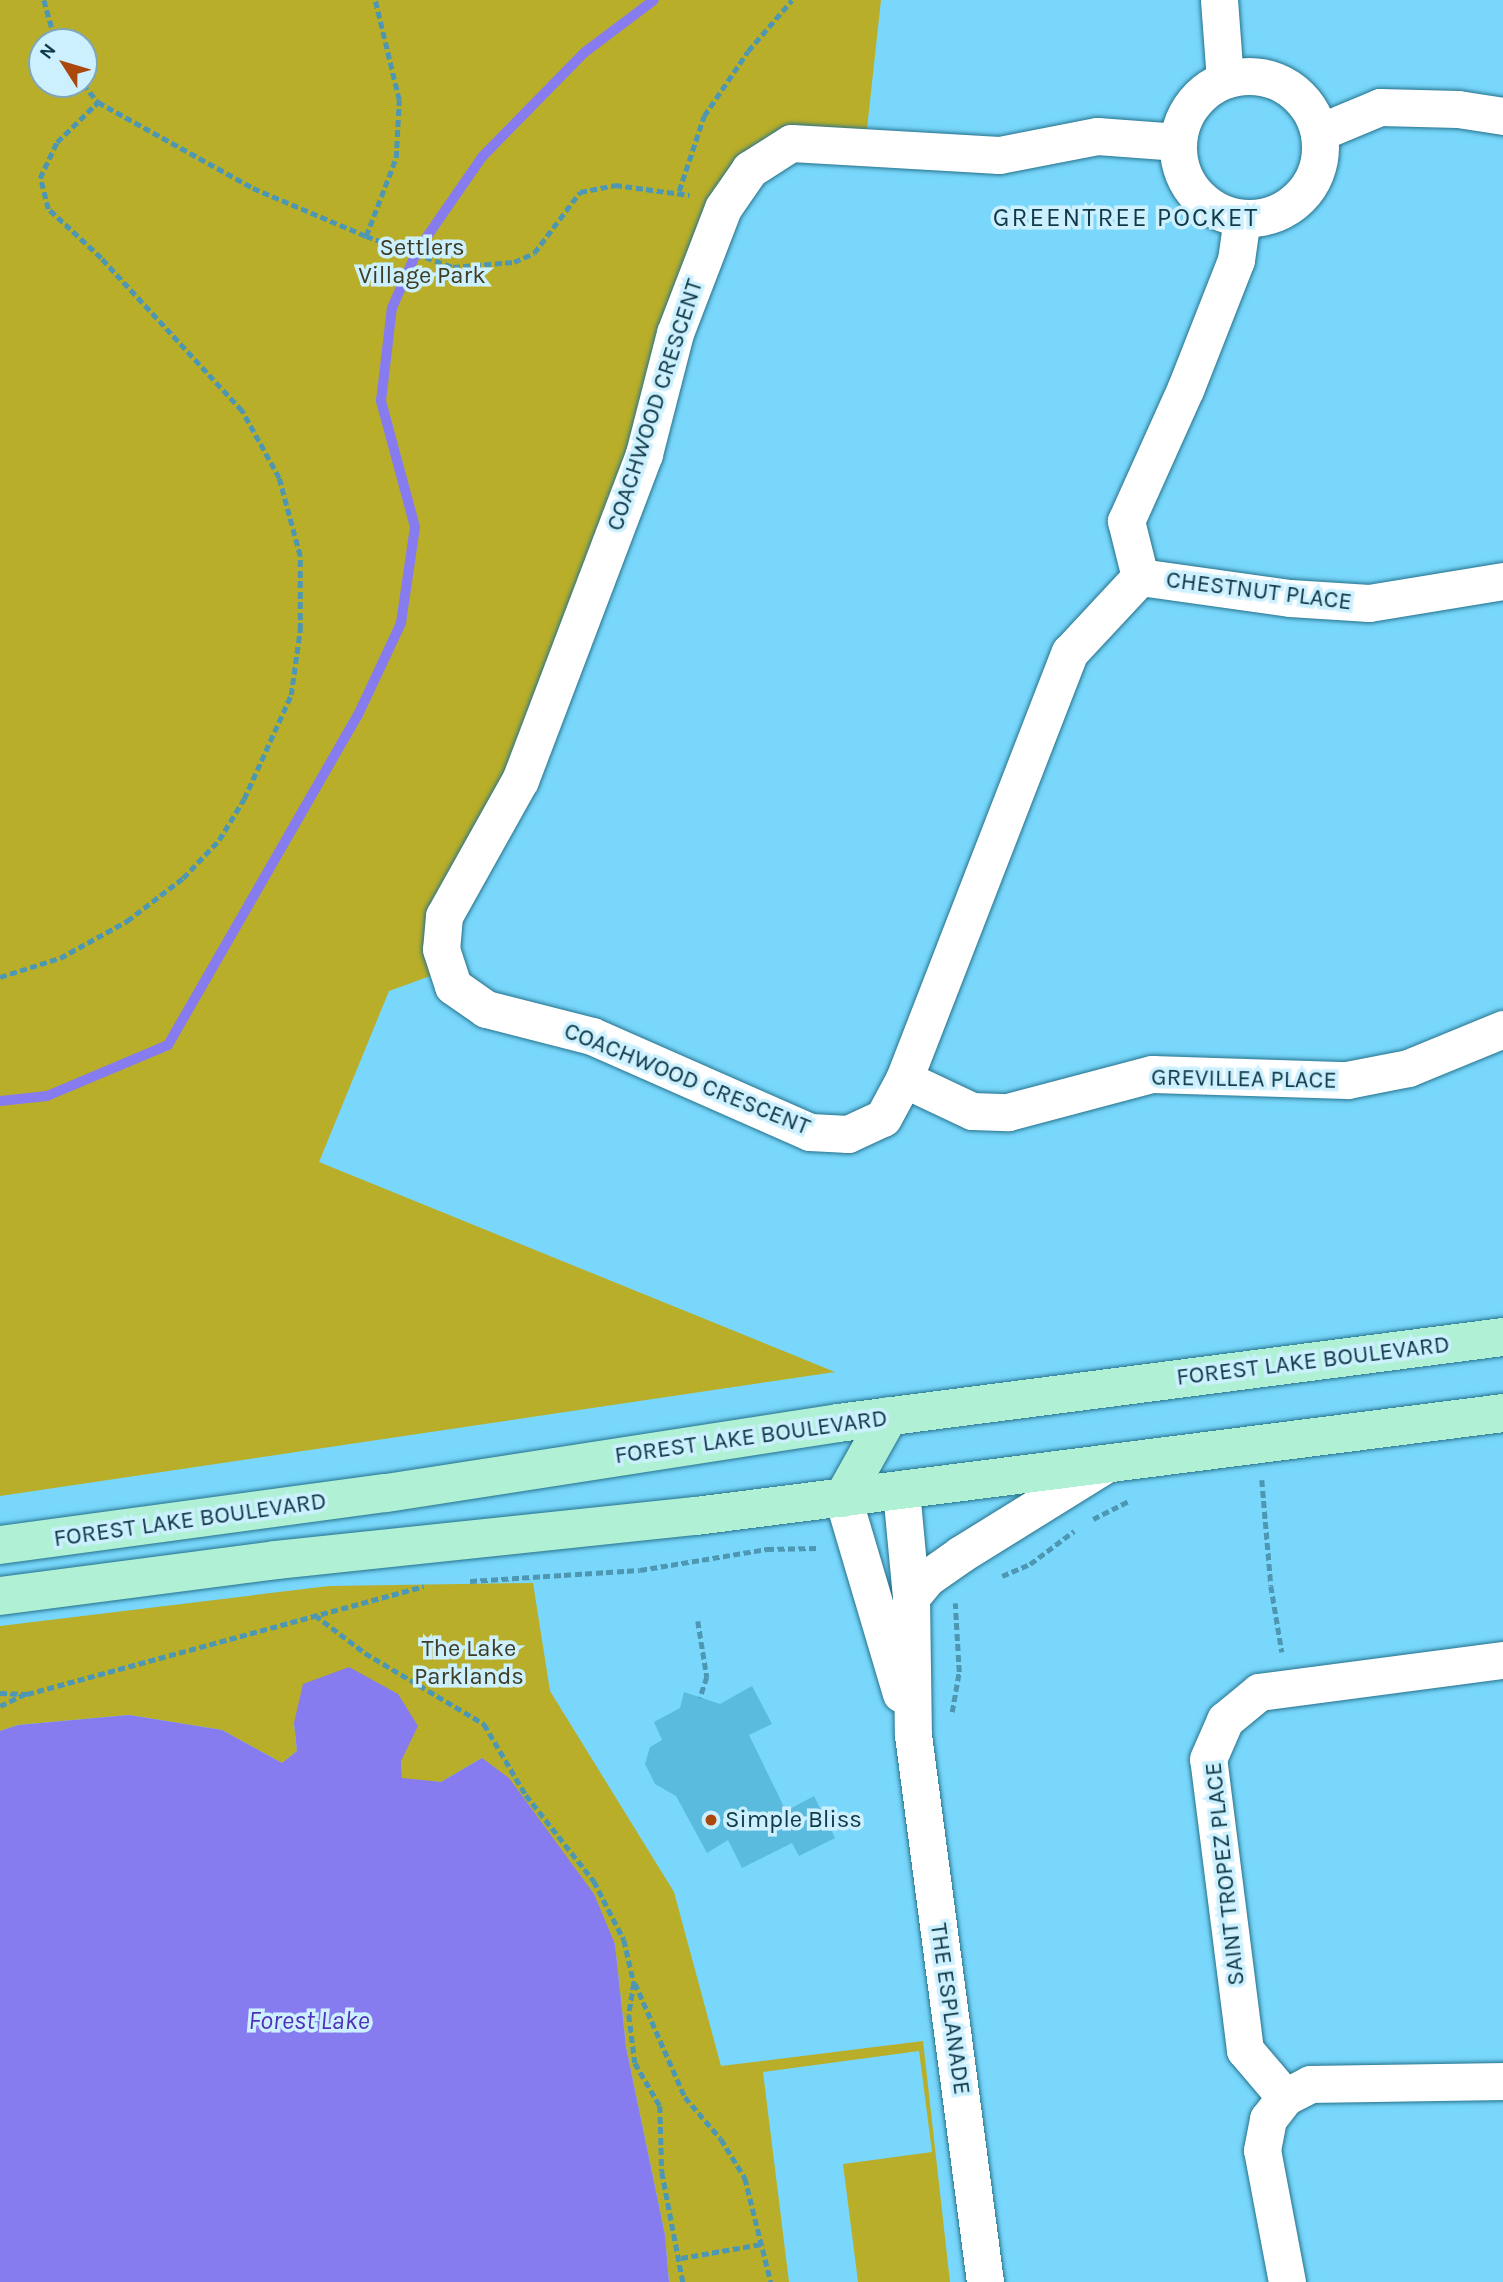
<!DOCTYPE html>
<style>
body{margin:0}
#map{position:relative;width:1503px;height:2282px;overflow:hidden;background:#78d7fb;font-family:Karla,sans-serif}
div>[style]{position:absolute}
[style*='--x']{left:calc(var(--x)*1px);top:calc(var(--y)*1px);width:calc(var(--w)*1px);rotate:calc(var(--a)*1deg)}
.green>*{inset:0;background:#b8ae29}
.water>*{inset:0;background:#867cf0}
.stream>*{height:10px;margin:-5px;padding:0 5px;transform-origin:5px;border-radius:5px;background:#867cf0}
.building>*{inset:0;background:#5abbde}
.path>*{height:4.5px;margin-top:-2.25px;transform-origin:0;background:repeating-linear-gradient(90deg,#4d97b2 0 7px,transparent 0 10.5px)}
.roads{filter:drop-shadow(0 0 2px #26728c) drop-shadow(0 0 2px #26728c)}
.minor>*{height:37px;margin:-18.5px;padding:0 18.5px;transform-origin:18.5px;border-radius:18.5px;background:#fff}
.minor>.ring{margin:-18.5px;padding:0;box-sizing:content-box;background:none;border:37px solid #fff;border-radius:50%}
.major>*{height:38px;margin:-19px;padding:0 19px;transform-origin:19px;border-radius:19px;background:#b0f1d6}
.dots>*{width:19px;height:19px;translate:-50% -50%;box-sizing:border-box;border:4px solid #cdf0ff;border-radius:50%}
span{translate:-50% -50%;white-space:nowrap;text-align:center;line-height:1.15;-webkit-text-stroke:7px #cdf0ff;paint-order:stroke}
.park-label{font-size:24px;color:#3e3d24}
.street-label{font-size:24px;color:#103a48}
.poi-label{font-size:24px;color:#103a48}
.left{translate:0 -50%;text-align:left}
.neighbourhood-label{font-size:26px;color:#103a48;letter-spacing:2px}
.water-label{font-size:26px;color:#4f31b9;font-style:italic}
.north{position:absolute;left:28px;top:28px;width:70px;height:70px;box-sizing:border-box;background:#cdf0ff;border:2px solid #81a7b6;border-radius:50%;rotate:307deg;font-size:19px;font-weight:700;line-height:28px;text-align:center;color:#103a48}
.north::after{content:'';display:block;margin:auto;width:24px;height:32px;background:#aa480e;clip-path:polygon(50% 0,100% 100%,50% 72%,0 100%)}
</style>
<div id="map">
<div class="green">
<div style="clip-path:polygon(evenodd,0 0,881px 0,865px 147px,750px 169px,644px 454px,444px 916px,447px 970px,389px 991px,319px 1162px,835px 1372px,0 1496px,0 0,42px 42px,84px 42px,84px 84px,42px 84px,42px 42px)"></div>
<div style="clip-path:polygon(533px 1583px,550px 1691px,674px 1892px,721px 2066px,923px 2041px,950px 2282px,858px 2282px,843px 2164px,932px 2152px,919px 2051px,763px 2072px,789px 2282px,669px 2282px,665px 2235px,626px 2047px,615px 1944px,482px 1758px,441px 1782px,402px 1779px,401px 1761px,294px 1723px,297px 1751px,282px 1763px,222px 1730px,129px 1715px,18px 1725px,0 1731px,0 1626px,329px 1586px)"></div>
</div>
<div class="water">
<div style="clip-path:polygon(349px 1667px,398px 1694px,418px 1726px,401px 1761px,402px 1778px,441px 1782px,482px 1758px,509px 1778px,594px 1894px,615px 1944px,626px 2047px,665px 2235px,669px 2282px,0 2282px,0 1731px,18px 1725px,129px 1715px,222px 1730px,282px 1763px,297px 1751px,294px 1723px,303px 1684px)"></div>
</div>
<div class="stream">
<div style="--x:0;--y:1101;--w:47;--a:-6.1"></div>
<div style="--x:47;--y:1096;--w:131;--a:-22.9"></div>
<div style="--x:168;--y:1045;--w:381;--a:-60.1"></div>
<div style="--x:358;--y:715;--w:102;--a:-64.9"></div>
<div style="--x:401;--y:623;--w:97;--a:-81.7"></div>
<div style="--x:415;--y:527;--w:131;--a:-105.1"></div>
<div style="--x:381;--y:401;--w:94;--a:-83.3"></div>
<div style="--x:392;--y:308;--w:62;--a:-66.3"></div>
<div style="--x:417;--y:251;--w:114;--a:-55.3"></div>
<div style="--x:482;--y:157;--w:147;--a:-45.6"></div>
<div style="--x:585;--y:52;--w:86;--a:-37"></div>
</div>
<div class="building">
<div style="clip-path:polygon(752px 1686px,772px 1724px,749px 1735px,786px 1811px,814px 1796px,835px 1838px,799px 1856px,792px 1843px,742px 1868px,728px 1840px,707px 1853px,676px 1796px,655px 1784px,645px 1764px,650px 1747px,662px 1740px,654px 1722px,680px 1708px,684px 1692px,720px 1704px)"></div>
</div>
<div class="path">
<div style="--x:44;--y:0;--w:44;--a:74.1"></div>
<div style="--x:83;--y:84;--w:23;--a:50"></div>
<div style="--x:98;--y:102;--w:177;--a:29"></div>
<div style="--x:253;--y:188;--w:123;--a:23"></div>
<div style="--x:366;--y:236;--w:92;--a:19.6"></div>
<div style="--x:453;--y:267;--w:61;--a:-4.7"></div>
<div style="--x:514;--y:262;--w:22;--a:-24"></div>
<div style="--x:534;--y:253;--w:76;--a:-53"></div>
<div style="--x:580;--y:192;--w:36;--a:-11"></div>
<div style="--x:615;--y:185;--w:75;--a:7.7"></div>
<div style="--x:679;--y:191;--w:79;--a:-71.6"></div>
<div style="--x:704;--y:116;--w:78;--a:-55.9"></div>
<div style="--x:748;--y:51;--w:67;--a:-49.2"></div>
<div style="--x:366;--y:236;--w:84;--a:-69"></div>
<div style="--x:396;--y:158;--w:58;--a:-87"></div>
<div style="--x:399;--y:100;--w:103;--a:-103.5"></div>
<div style="--x:0;--y:977;--w:63;--a:-17.6"></div>
<div style="--x:60;--y:958;--w:77;--a:-28.9"></div>
<div style="--x:127;--y:921;--w:71;--a:-37.5"></div>
<div style="--x:183;--y:878;--w:52;--a:-46.5"></div>
<div style="--x:219;--y:840;--w:48;--a:-58.6"></div>
<div style="--x:244;--y:799;--w:114;--a:-65.7"></div>
<div style="--x:291;--y:695;--w:66;--a:-82.1"></div>
<div style="--x:300;--y:630;--w:74;--a:-90"></div>
<div style="--x:300;--y:556;--w:81;--a:-105.1"></div>
<div style="--x:279;--y:478;--w:77;--a:-118.9"></div>
<div style="--x:242;--y:411;--w:208;--a:-132.7"></div>
<div style="--x:101;--y:258;--w:72;--a:-137.2"></div>
<div style="--x:48;--y:209;--w:32;--a:-104"></div>
<div style="--x:40;--y:178;--w:40;--a:-65"></div>
<div style="--x:57;--y:142;--w:57;--a:-44.3"></div>
<div style="--x:1262;--y:1480;--w:106;--a:85.1"></div>
<div style="--x:1271;--y:1586;--w:67;--a:80.5"></div>
<div style="--x:1093;--y:1519;--w:40;--a:-26.6"></div>
<div style="--x:1002;--y:1576;--w:30;--a:-23"></div>
<div style="--x:1030;--y:1564;--w:55;--a:-36.9"></div>
<div style="--x:470;--y:1581;--w:170;--a:-3.7"></div>
<div style="--x:640;--y:1570;--w:129;--a:-9.4"></div>
<div style="--x:767;--y:1549;--w:51;--a:-1.1"></div>
<div style="--x:315;--y:1615;--w:63;--a:37.2"></div>
<div style="--x:365;--y:1653;--w:139;--a:30.8"></div>
<div style="--x:484;--y:1724;--w:82;--a:59.4"></div>
<div style="--x:526;--y:1795;--w:110;--a:51.7"></div>
<div style="--x:594;--y:1881;--w:66;--a:63"></div>
<div style="--x:624;--y:1940;--w:44;--a:76.9"></div>
<div style="--x:634;--y:1983;--w:32;--a:99"></div>
<div style="--x:629;--y:2015;--w:48;--a:82.9"></div>
<div style="--x:635;--y:2063;--w:50;--a:59.8"></div>
<div style="--x:660;--y:2106;--w:66;--a:88.3"></div>
<div style="--x:662;--y:2172;--w:112;--a:79.2"></div>
<div style="--x:698;--y:1621;--w:57;--a:80.9"></div>
<div style="--x:707;--y:1677;--w:22;--a:108"></div>
<div style="--x:0;--y:1693;--w:27;--a:2"></div>
<div style="--x:27;--y:1694;--w:411;--a:-15.2"></div>
<div style="--x:0;--y:1706;--w:28;--a:-26"></div>
<div style="--x:952;--y:1712;--w:41;--a:-80.1"></div>
<div style="--x:959;--y:1672;--w:69;--a:-93.3"></div>
<div style="--x:635;--y:1983;--w:124;--a:66.3"></div>
<div style="--x:685;--y:2097;--w:55;--a:49.4"></div>
<div style="--x:721;--y:2139;--w:46;--a:58.4"></div>
<div style="--x:745;--y:2178;--w:107;--a:76"></div>
<div style="--x:681;--y:2258;--w:82;--a:-9.8"></div>
</div>
<div class="roads">
<div class="minor">
<div style="--x:1219;--y:0;--w:80;--a:85.7"></div>
<div class="ring" style="left:1178px;top:76px;width:105px;height:105px"></div>
<div style="--x:1320;--y:132;--w:65;--a:-22.6"></div>
<div style="--x:1380;--y:107;--w:78;--a:1.5"></div>
<div style="--x:1458;--y:109;--w:46;--a:8.8"></div>
<div style="--x:1178;--y:142;--w:81;--a:-175.8"></div>
<div style="--x:1097;--y:136;--w:100;--a:169"></div>
<div style="--x:999;--y:155;--w:208;--a:-176.7"></div>
<div style="--x:791;--y:143;--w:49;--a:147.6"></div>
<div style="--x:750;--y:169;--w:47;--a:124.7"></div>
<div style="--x:723;--y:208;--w:134;--a:111"></div>
<div style="--x:675;--y:333;--w:125;--a:104.4"></div>
<div style="--x:644;--y:454;--w:349;--a:110.8"></div>
<div style="--x:520;--y:780;--w:156;--a:119.2"></div>
<div style="--x:444;--y:916;--w:33;--a:95"></div>
<div style="--x:441;--y:949;--w:39;--a:72"></div>
<div style="--x:453;--y:986;--w:40;--a:34.9"></div>
<div style="--x:486;--y:1009;--w:109;--a:14.3"></div>
<div style="--x:592;--y:1036;--w:238;--a:23.8"></div>
<div style="--x:810;--y:1132;--w:38;--a:3"></div>
<div style="--x:848;--y:1134;--w:38;--a:-25"></div>
<div style="--x:883;--y:1118;--w:44;--a:-61.7"></div>
<div style="--x:904;--y:1079;--w:458;--a:-68.8"></div>
<div style="--x:1070;--y:652;--w:103;--a:-47"></div>
<div style="--x:1140;--y:577;--w:58;--a:-104"></div>
<div style="--x:1126;--y:521;--w:144;--a:-65.8"></div>
<div style="--x:1185;--y:390;--w:140;--a:-68.6"></div>
<div style="--x:1236;--y:260;--w:42;--a:-81.9"></div>
<div style="--x:1140;--y:577;--w:151;--a:8"></div>
<div style="--x:1290;--y:598;--w:79;--a:3.6"></div>
<div style="--x:1369;--y:603;--w:136;--a:-9.3"></div>
<div style="--x:904;--y:1079;--w:75;--a:25.2"></div>
<div style="--x:972;--y:1111;--w:36;--a:2"></div>
<div style="--x:1008;--y:1112;--w:149;--a:-14.8"></div>
<div style="--x:1152;--y:1074;--w:195;--a:1.8"></div>
<div style="--x:1347;--y:1080;--w:62;--a:-11.1"></div>
<div style="--x:1408;--y:1068;--w:103;--a:-22.3"></div>
<div style="--x:901;--y:1491;--w:106;--a:84.6"></div>
<div style="--x:911;--y:1597;--w:138;--a:89.2"></div>
<div style="--x:913;--y:1735;--w:552;--a:82.5"></div>
<div style="--x:843;--y:1498;--w:204;--a:73.5"></div>
<div style="--x:911;--y:1597;--w:25;--a:-50"></div>
<div style="--x:927;--y:1578;--w:42;--a:-35.2"></div>
<div style="--x:961;--y:1554;--w:171;--a:-31.8"></div>
<div style="--x:1285;--y:2097;--w:62;--a:-130.4"></div>
<div style="--x:1245;--y:2050;--w:293;--a:-97.2"></div>
<div style="--x:1208;--y:1759;--w:43;--a:-66.4"></div>
<div style="--x:1225;--y:1720;--w:44;--a:-39.5"></div>
<div style="--x:1259;--y:1692;--w:246;--a:-7.5"></div>
<div style="--x:1287;--y:2282;--w:134;--a:-100.7"></div>
<div style="--x:1262;--y:2150;--w:32;--a:-79"></div>
<div style="--x:1268;--y:2119;--w:28;--a:-52"></div>
<div style="--x:1285;--y:2097;--w:28;--a:-27"></div>
<div style="--x:1310;--y:2084;--w:193;--a:-0.9"></div>
</div>
<div class="major">
<div style="--x:843;--y:1498;--w:94;--a:-60.7"></div>
<div style="--x:0;--y:1545;--w:389;--a:-7.7"></div>
<div style="--x:386;--y:1493;--w:457;--a:-8.8"></div>
<div style="--x:838;--y:1423;--w:671;--a:-7.37"></div>
<div style="--x:0;--y:1596;--w:278;--a:-7.4"></div>
<div style="--x:276;--y:1560;--w:422;--a:-6"></div>
<div style="--x:696;--y:1516;--w:814;--a:-7.27"></div>
</div>
</div>
<div class="dots">
<div style="left:711px;top:1820px;background:#aa480e"></div>
</div>
<div class="park-label">
<span style="left:422px;top:262px">Settlers<br>Village Park</span>
<span style="left:469px;top:1663px">The Lake<br>Parklands</span>
</div>
<div class="street-label">
<span style="left:655px;top:405px;rotate:-72deg">COACHWOOD CRESCENT</span>
<span style="left:1259px;top:591px;rotate:7deg">CHESTNUT PLACE</span>
<span style="left:687px;top:1079px;rotate:22deg">COACHWOOD CRESCENT</span>
<span style="left:1244px;top:1079px;rotate:1deg">GREVILLEA PLACE</span>
<span style="left:1313px;top:1361px;rotate:-7deg">FOREST LAKE BOULEVARD</span>
<span style="left:751px;top:1437px;rotate:-8deg">FOREST LAKE BOULEVARD</span>
<span style="left:190px;top:1520px;rotate:-8deg">FOREST LAKE BOULEVARD</span>
<span style="left:1225px;top:1874px;rotate:-96deg">SAINT TROPEZ PLACE</span>
<span style="left:950px;top:2009px;rotate:82deg">THE ESPLANADE</span>
</div>
<div class="poi-label">
<span class="left" style="left:725px;top:1820px">Simple Bliss</span>
</div>
<div class="neighbourhood-label">
<span style="left:1126px;top:218px">GREENTREE POCKET</span>
</div>
<div class="water-label">
<span style="left:309px;top:2021px">Forest Lake</span>
</div>
<div class="north">N</div>
</div>
